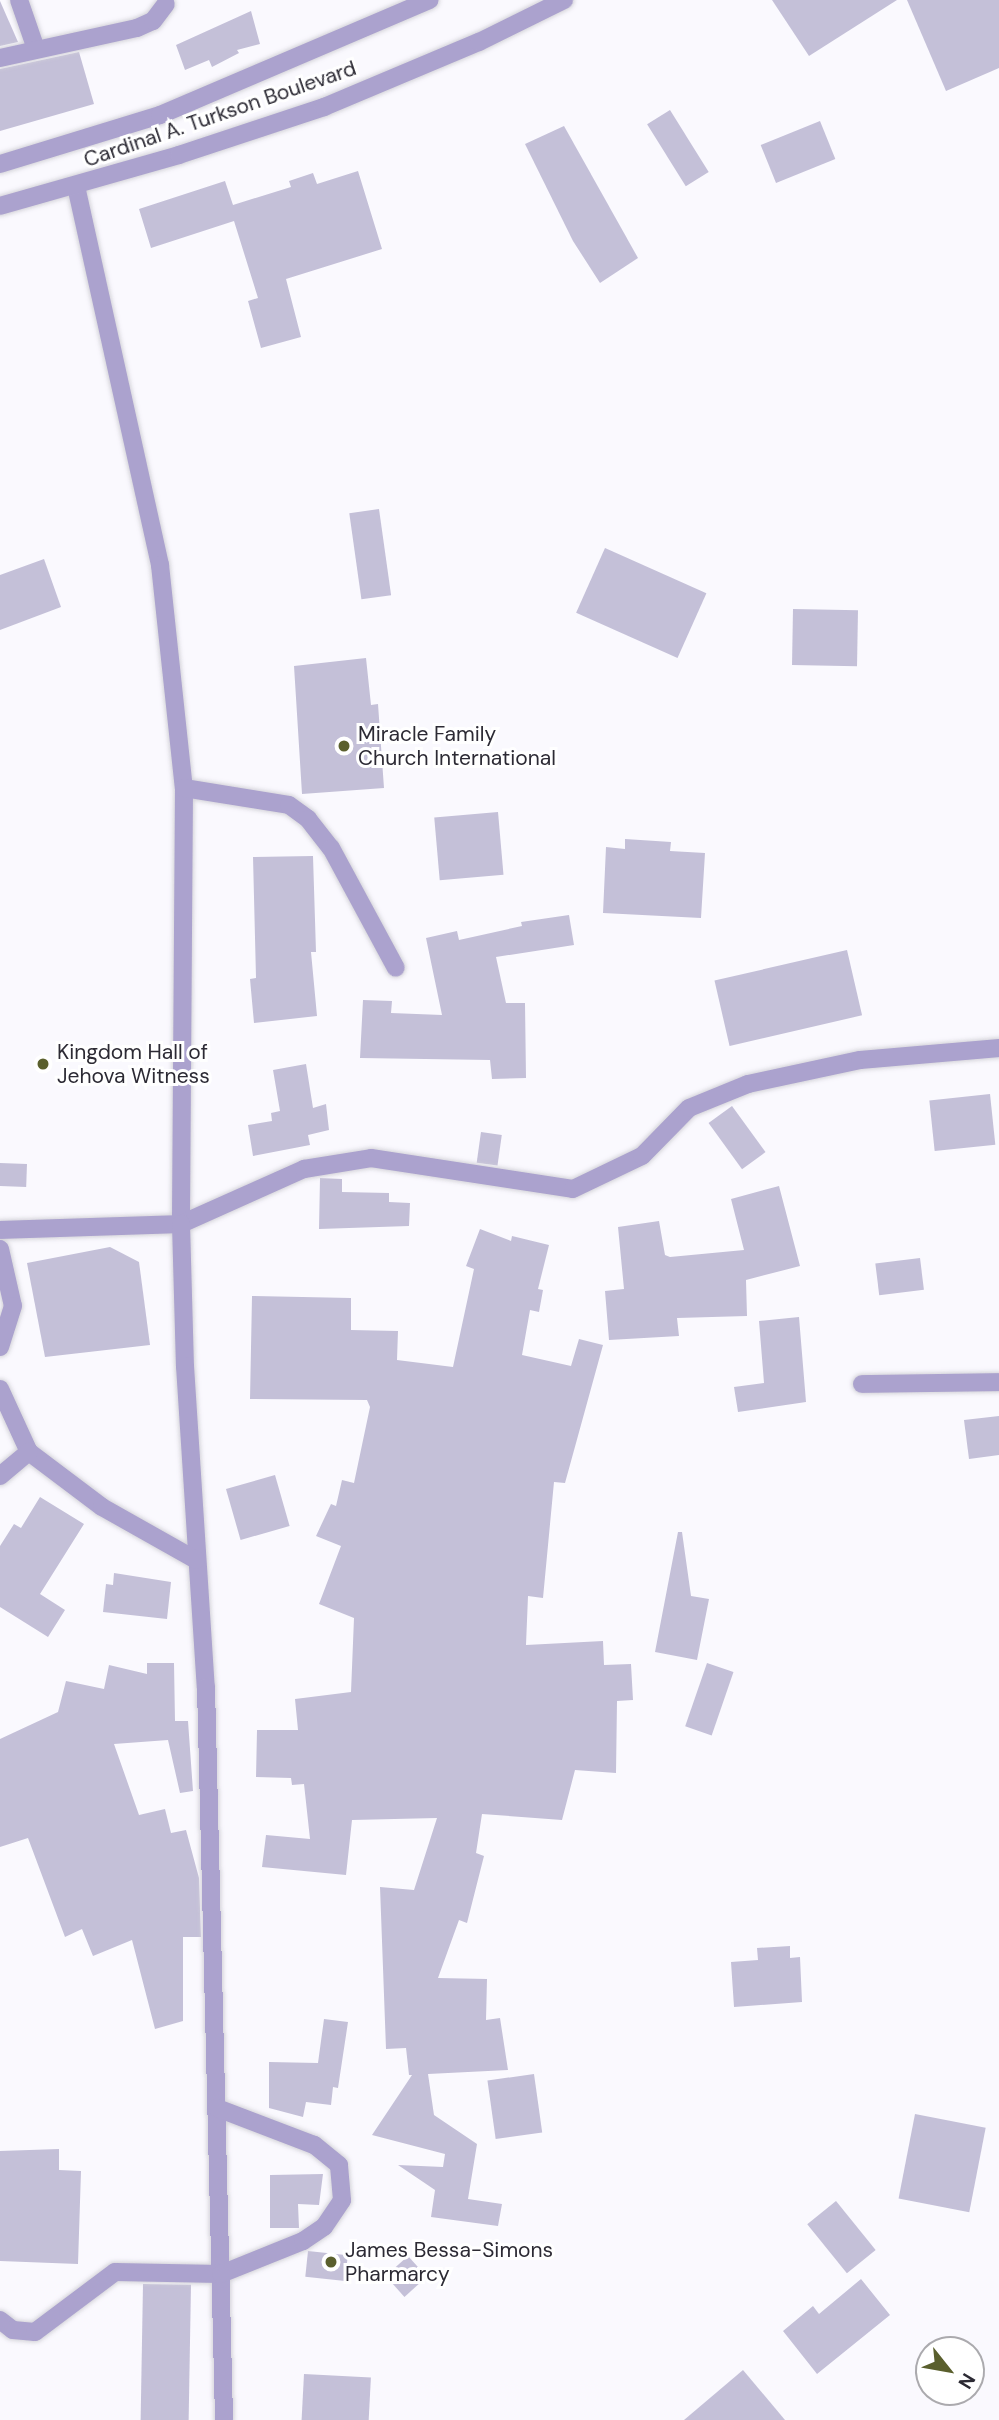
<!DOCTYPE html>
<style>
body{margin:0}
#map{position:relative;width:999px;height:2420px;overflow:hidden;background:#faf9fe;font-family:"DM Sans",sans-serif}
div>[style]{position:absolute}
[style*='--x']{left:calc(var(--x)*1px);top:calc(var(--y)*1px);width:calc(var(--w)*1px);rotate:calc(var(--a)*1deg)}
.building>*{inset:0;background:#c4c0d8;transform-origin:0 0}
.roads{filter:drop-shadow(0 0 2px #d5d4da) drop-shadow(0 0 2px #d5d4da)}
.minor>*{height:18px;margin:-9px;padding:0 9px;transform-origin:9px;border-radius:9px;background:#aba2ce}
.dots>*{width:19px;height:19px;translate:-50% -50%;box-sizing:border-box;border:4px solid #fff;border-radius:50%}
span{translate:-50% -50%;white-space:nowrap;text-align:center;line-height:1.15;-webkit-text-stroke:6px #fff;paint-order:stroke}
.street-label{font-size:21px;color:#2c2a34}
.poi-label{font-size:21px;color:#2c2a34}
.left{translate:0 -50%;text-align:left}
.north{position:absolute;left:915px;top:2336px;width:70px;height:70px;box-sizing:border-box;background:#fff;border:2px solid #abaaae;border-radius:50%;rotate:121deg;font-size:19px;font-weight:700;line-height:28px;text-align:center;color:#2c2a34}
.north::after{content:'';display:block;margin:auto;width:24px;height:32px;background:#5a5f2d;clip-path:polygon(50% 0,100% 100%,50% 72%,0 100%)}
</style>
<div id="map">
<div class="building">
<div style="clip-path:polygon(772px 0,897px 0,809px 56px)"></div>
<div style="clip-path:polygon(907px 0,999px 0,999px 68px,946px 91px)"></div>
<div style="clip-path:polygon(0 1px,18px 42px,0 46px)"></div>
<div style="clip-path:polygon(251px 11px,260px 44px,237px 50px,239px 53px,212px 67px,209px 60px,185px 70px,176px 45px)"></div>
<div style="clip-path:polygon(79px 52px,94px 104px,0 131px,0 69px)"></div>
<div style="left:670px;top:110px;width:73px;height:27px;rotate:58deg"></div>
<div style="left:820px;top:121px;width:41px;height:64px;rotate:68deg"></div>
<div style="clip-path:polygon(564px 126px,638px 258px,600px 283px,573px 241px,525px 144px)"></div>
<div style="clip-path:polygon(358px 171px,382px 249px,286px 279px,301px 337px,261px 348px,248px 301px,258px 298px,234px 221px,151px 248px,139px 209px,225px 181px,233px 205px,291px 187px,289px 181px,313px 173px,317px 184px)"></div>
<div style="left:379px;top:509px;width:87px;height:30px;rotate:82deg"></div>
<div style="left:605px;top:548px;width:111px;height:71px;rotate:24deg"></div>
<div style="clip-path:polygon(44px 559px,61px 607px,0 630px,0 575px)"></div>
<div style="left:793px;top:609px;width:65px;height:56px;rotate:1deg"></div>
<div style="clip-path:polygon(366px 658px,371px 705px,378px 704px,384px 788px,302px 794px,294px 666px)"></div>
<div style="left:498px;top:812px;width:63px;height:64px;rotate:85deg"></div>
<div style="clip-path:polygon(625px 839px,671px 842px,670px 851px,705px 853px,701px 918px,603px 913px,606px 847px,625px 849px)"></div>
<div style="clip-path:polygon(313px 856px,316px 952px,311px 952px,317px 1016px,254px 1023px,250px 979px,256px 978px,253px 857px)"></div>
<div style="clip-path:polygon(569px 915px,574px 945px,496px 957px,506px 1003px,525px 1003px,526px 1078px,492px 1079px,490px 1060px,360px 1058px,363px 1000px,392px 1001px,391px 1013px,442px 1015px,426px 938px,457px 931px,459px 940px,522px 926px,521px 922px)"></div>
<div style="left:847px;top:950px;width:67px;height:136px;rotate:77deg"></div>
<div style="clip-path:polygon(306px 1064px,313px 1108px,326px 1104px,329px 1130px,308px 1135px,310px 1145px,253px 1156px,248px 1125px,272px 1121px,271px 1113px,280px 1111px,273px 1070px)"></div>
<div style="left:990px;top:1094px;width:51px;height:61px;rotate:84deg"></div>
<div style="left:732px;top:1106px;width:57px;height:29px;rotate:54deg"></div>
<div style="left:481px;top:1132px;width:21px;height:31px;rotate:8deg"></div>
<div style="left:0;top:1163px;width:27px;height:23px;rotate:2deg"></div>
<div style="clip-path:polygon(320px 1178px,342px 1179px,342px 1192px,389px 1193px,389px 1202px,410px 1203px,409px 1226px,319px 1229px)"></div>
<div style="clip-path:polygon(779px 1186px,800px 1266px,746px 1280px,747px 1316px,677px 1318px,679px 1336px,609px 1340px,605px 1291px,624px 1289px,618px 1227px,659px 1221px,665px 1255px,670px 1257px,744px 1250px,731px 1199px)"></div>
<div style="clip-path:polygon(480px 1229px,511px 1241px,512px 1236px,549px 1245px,538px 1289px,543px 1290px,539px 1312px,530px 1310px,522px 1355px,571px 1366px,579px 1339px,603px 1345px,565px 1483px,554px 1482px,543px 1598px,528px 1596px,526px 1645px,603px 1641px,604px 1665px,631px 1664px,633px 1700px,617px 1701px,616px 1773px,575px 1770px,562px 1820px,482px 1814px,476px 1853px,484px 1856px,467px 1923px,459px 1920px,438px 1978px,487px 1979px,486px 2020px,500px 2018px,508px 2070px,428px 2074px,434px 2115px,477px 2144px,468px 2199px,502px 2204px,498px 2226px,431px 2217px,435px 2190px,398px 2165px,443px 2167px,445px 2154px,372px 2135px,412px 2075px,409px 2075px,406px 2048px,386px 2049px,380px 1887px,414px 1890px,437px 1818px,352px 1820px,346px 1875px,262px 1867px,266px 1835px,310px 1839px,304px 1784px,292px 1785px,291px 1778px,256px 1777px,257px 1730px,298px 1730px,295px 1699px,351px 1692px,354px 1618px,319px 1604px,341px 1546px,316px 1536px,331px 1504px,336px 1506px,342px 1480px,354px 1483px,370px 1407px,367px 1400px,250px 1399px,252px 1296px,351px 1298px,351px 1330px,398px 1331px,397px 1360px,453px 1367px,474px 1269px,466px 1266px)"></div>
<div style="clip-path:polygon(110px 1247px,139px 1262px,150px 1345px,45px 1357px,27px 1263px)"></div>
<div style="left:920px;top:1258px;width:32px;height:45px;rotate:83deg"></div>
<div style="clip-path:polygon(799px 1317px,806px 1402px,738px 1412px,734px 1387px,764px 1383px,759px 1321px)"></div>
<div style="clip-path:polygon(999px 1416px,999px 1455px,969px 1459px,964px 1420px)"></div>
<div style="left:275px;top:1475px;width:53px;height:51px;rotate:74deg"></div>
<div style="clip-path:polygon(40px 1497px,84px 1524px,40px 1594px,65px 1610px,48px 1637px,0 1607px,0 1546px,14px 1524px,21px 1528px)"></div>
<div style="clip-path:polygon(678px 1532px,682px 1532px,691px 1596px,709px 1599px,697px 1660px,655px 1652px)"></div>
<div style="clip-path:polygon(114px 1573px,171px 1582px,167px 1619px,103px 1612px,106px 1584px,113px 1585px)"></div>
<div style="clip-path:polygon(147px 1663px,174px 1663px,175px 1721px,188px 1721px,193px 1791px,180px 1793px,168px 1740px,114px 1744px,139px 1815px,165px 1809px,171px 1833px,186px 1830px,199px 1878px,201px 1937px,183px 1937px,183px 2021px,155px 2029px,132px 1940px,93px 1956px,82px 1929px,65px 1937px,28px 1838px,0 1847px,0 1739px,58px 1712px,66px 1681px,104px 1689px,109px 1665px,147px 1674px)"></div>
<div style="left:707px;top:1663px;width:28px;height:67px;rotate:19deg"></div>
<div style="clip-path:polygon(790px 1946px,790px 1958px,800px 1957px,802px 2002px,734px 2007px,731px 1962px,758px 1960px,757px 1948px)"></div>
<div style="clip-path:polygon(324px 2019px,348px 2022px,338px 2088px,333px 2087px,331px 2105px,306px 2102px,303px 2117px,269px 2108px,269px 2062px,318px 2063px)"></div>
<div style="left:534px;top:2074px;width:59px;height:47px;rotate:82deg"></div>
<div style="left:915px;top:2114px;width:72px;height:86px;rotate:11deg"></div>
<div style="clip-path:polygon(59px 2149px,59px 2170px,81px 2171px,78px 2264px,0 2261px,0 2151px)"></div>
<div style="clip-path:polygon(323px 2174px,319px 2205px,298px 2204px,299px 2228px,270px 2228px,270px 2175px)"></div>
<div style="left:836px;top:2201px;width:63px;height:37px;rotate:51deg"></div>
<div style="left:308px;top:2251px;width:40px;height:26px;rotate:6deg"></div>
<div style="left:408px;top:2256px;width:28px;height:30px;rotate:48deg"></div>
<div style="clip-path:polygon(861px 2279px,890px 2315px,817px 2374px,783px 2331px,813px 2306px,819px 2314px)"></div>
<div style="left:143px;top:2284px;width:48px;height:136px;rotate:1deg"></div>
<div style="clip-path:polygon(743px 2370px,785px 2420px,684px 2420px)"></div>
<div style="left:304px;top:2374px;width:67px;height:46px;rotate:3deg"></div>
</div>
<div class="roads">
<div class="minor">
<div style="--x:19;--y:0;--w:52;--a:70.9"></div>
<div style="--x:0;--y:58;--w:140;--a:-12.4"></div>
<div style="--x:137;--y:28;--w:17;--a:-24"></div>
<div style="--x:153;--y:21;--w:21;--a:-53"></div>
<div style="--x:0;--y:164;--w:167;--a:-17"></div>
<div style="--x:160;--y:115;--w:293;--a:-23.1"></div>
<div style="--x:76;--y:186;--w:388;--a:77.5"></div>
<div style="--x:160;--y:565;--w:224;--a:83.9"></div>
<div style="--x:184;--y:788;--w:436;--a:90.4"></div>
<div style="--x:181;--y:1224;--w:135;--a:-24.1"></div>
<div style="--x:304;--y:1169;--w:68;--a:-9.3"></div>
<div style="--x:371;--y:1158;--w:204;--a:8.7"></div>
<div style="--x:573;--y:1189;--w:76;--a:-25.6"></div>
<div style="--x:642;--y:1156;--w:67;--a:-45.6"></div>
<div style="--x:689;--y:1108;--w:64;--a:-22.1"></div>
<div style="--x:748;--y:1084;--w:115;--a:-12.1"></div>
<div style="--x:860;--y:1060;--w:140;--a:-4.9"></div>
<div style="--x:0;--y:206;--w:186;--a:-15.9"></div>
<div style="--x:179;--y:155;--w:153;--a:-18.3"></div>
<div style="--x:324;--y:107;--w:168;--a:-22.8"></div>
<div style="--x:479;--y:42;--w:95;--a:-26.3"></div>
<div style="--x:184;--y:788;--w:106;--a:9.2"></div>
<div style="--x:289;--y:805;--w:24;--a:36"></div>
<div style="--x:308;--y:819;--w:37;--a:52"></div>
<div style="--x:331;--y:848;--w:136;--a:61.6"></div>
<div style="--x:0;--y:1230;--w:181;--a:-1.9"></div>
<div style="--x:181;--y:1224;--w:142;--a:88.4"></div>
<div style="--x:185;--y:1366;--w:322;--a:86.3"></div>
<div style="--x:206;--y:1687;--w:733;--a:88.59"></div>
<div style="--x:0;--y:1249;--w:58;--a:77.2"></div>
<div style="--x:13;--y:1306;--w:43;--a:107.6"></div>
<div style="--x:862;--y:1384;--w:137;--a:-0.8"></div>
<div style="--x:0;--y:1389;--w:69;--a:65.3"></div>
<div style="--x:29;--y:1452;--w:91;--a:37"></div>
<div style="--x:102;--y:1507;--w:108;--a:29.4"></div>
<div style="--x:0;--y:1476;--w:38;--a:-40"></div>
<div style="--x:0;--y:2320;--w:16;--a:38"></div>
<div style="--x:13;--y:2330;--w:22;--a:5"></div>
<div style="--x:35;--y:2332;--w:100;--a:-36.9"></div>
<div style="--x:115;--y:2272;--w:106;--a:1.1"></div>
<div style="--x:221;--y:2274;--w:88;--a:-21.9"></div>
<div style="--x:303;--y:2241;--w:25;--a:-34"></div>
<div style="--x:324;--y:2227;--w:32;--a:-56"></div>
<div style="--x:342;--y:2200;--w:35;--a:-95"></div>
<div style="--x:339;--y:2165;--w:32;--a:-141"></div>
<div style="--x:314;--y:2145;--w:104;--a:-159.1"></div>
</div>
</div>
<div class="dots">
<div style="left:344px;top:746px;background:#5a5f2d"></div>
<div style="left:43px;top:1064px;background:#5a5f2d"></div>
<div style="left:331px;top:2262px;background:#5a5f2d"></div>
</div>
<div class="street-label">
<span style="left:220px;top:114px;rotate:-19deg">Cardinal A. Turkson Boulevard</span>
</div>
<div class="poi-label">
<span class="left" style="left:358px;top:746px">Miracle Family<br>Church International</span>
<span class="left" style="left:57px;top:1064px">Kingdom Hall of<br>Jehova Witness</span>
<span class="left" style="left:345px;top:2262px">James Bessa-Simons<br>Pharmarcy</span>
</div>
<div class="north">N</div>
</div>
